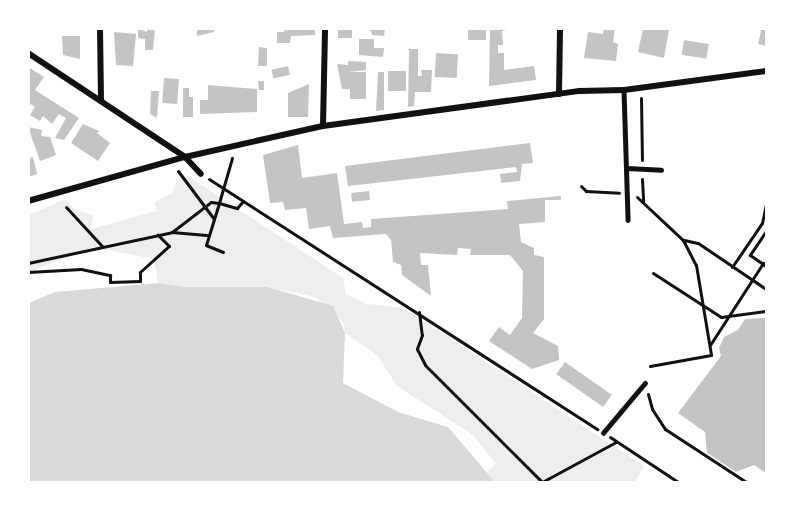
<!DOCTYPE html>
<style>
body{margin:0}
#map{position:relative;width:795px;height:511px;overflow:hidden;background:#fff;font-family:Overpass,sans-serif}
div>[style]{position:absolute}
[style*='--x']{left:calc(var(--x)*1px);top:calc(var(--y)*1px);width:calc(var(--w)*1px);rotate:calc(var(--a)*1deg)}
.green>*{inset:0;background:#eee}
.water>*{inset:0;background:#d9d9d9}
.building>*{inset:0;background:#c4c4c4;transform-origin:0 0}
.path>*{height:3px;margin:-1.5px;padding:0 1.5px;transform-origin:1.5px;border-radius:1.5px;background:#111}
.service>*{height:4.5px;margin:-2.25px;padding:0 2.25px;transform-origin:2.25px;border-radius:2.25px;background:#111}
.minor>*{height:6px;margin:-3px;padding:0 3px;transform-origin:3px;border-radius:3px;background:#111}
span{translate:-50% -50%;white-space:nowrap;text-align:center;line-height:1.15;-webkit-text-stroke:5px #fff;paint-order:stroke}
.frame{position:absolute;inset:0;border:30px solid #fff;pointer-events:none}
</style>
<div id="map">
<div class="green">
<div style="clip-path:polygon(188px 176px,343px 278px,346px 294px,367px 304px,404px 308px,644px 466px,635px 482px,495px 482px,487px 472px,496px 464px,473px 435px,397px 386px,377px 355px,345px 333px,343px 322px,315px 297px,268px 287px,186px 287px,158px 283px,154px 259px,93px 247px,29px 272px,29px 215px,65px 199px,75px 209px,93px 216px,91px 229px,156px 211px,155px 202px,172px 193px,177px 182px)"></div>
</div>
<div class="water">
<div style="clip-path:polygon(158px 283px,186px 287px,268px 287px,333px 306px,345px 333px,343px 383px,398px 412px,448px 427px,495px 482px,29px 482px,29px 303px,55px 292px)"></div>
</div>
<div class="building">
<div style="clip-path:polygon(138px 28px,147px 32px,147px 28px,155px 28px,153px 50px,145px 50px,145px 39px,138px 38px)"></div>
<div style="clip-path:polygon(197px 28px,214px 28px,214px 32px,197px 36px)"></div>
<div style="clip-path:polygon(285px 28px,315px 28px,315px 35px,291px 36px,290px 43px,277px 43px,277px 32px,284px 32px)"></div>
<div style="clip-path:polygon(362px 28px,385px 28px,384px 36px,372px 35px,371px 31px)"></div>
<div style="left:468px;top:28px;width:18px;height:12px"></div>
<div style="clip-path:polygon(490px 28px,515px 28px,502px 31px,503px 45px,498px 45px,498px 53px,504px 53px,504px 70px,534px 66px,536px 80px,489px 86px)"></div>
<div style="clip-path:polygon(604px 28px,615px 28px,613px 42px,618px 44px,616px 61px,584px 58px,588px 32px,603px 34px)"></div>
<div style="clip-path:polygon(643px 28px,669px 30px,664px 58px,638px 52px)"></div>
<div style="clip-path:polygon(753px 28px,766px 28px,766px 46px,758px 44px,761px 31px)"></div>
<div style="left:338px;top:30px;width:14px;height:8px"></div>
<div style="clip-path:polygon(114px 32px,136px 34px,133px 66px,116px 65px)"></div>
<div style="clip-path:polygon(62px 36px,80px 36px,80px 59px,63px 55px)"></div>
<div style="clip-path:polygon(359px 39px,374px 39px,374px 48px,384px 48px,383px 57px,359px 55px)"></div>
<div style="left:684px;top:40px;width:25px;height:15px;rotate:9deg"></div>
<div style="clip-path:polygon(259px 47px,267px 48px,267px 66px,258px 66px)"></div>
<div style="clip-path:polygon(409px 49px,418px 49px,418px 76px,422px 76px,421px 70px,432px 70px,431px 92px,415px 92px,414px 106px,408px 107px)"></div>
<div style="left:436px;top:53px;width:22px;height:24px;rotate:3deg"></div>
<div style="clip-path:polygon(348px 61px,366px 62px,366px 70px,348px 72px,366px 72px,366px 99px,350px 99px,350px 89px,342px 89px,337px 64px,348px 65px)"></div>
<div style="left:288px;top:66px;width:9px;height:17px;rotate:77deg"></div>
<div style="clip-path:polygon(28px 67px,44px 77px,35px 90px,79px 118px,64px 140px,55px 138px,66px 118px,59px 114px,52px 124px,43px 116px,40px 121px,30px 115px,35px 107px,31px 104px,28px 108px)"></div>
<div style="left:388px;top:71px;width:18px;height:20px"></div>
<div style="clip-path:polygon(378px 72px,384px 72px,384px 110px,376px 111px)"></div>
<div style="left:164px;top:78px;width:15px;height:25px;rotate:4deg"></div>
<div style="clip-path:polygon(258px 81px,264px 81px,264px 90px,259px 90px)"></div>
<div style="clip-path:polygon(309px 84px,308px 117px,288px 117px,288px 93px)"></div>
<div style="clip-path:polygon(208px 85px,257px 89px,257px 112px,200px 114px,200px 100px,208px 100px)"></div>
<div style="clip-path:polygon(183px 88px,189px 88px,189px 97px,193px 97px,193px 117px,183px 117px)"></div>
<div style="clip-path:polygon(151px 91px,159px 91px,157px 118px,150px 114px)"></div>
<div style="clip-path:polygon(83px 124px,99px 131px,97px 133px,110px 143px,98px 161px,71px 143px)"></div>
<div style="clip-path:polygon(28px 127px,42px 130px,41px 136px,50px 137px,56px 155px,40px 161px)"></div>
<div style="clip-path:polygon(530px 143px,533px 163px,522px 164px,520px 181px,501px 183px,500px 174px,517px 172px,516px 167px,348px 186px,345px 166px)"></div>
<div style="clip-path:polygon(298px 145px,302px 178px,337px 173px,344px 224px,362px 222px,363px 228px,371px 227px,371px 219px,508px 209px,507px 201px,561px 196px,561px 200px,545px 200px,545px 222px,519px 224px,521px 242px,534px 248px,534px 255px,544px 257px,544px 319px,533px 333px,558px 346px,559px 360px,532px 369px,489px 341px,499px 327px,510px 335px,522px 318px,523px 271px,510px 255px,470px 255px,471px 249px,458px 248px,457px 255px,420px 253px,421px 265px,428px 265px,431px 296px,402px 275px,401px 265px,393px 262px,391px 240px,386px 234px,333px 238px,330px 226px,309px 229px,306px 208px,285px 210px,283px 202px,270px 203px,263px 155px)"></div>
<div style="clip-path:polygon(33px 157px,37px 174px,28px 177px,28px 158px)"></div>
<div style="left:369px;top:191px;width:9px;height:18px;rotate:84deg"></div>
<div style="clip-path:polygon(766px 318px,766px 473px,754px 465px,736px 472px,707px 453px,705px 432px,678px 413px,721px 356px,719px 348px,724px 337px,738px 330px,745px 319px)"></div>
<div style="left:565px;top:362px;width:57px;height:15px;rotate:35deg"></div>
</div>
<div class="path">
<div style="--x:641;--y:98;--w:62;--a:89.1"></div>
<div style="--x:178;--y:171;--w:60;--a:53.1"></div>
<div style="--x:209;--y:179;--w:462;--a:32.8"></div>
<div style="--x:642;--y:179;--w:22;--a:87"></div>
<div style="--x:581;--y:186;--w:7;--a:45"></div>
<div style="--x:586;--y:191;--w:33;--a:3"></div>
<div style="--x:637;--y:197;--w:63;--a:43.1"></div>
<div style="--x:683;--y:240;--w:28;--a:63"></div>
<div style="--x:696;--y:265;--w:91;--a:80.5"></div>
<div style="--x:711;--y:355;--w:62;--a:169.8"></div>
<div style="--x:66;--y:207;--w:53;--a:47.3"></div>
<div style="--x:766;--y:231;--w:29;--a:124"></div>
<div style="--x:750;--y:255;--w:19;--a:35"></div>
<div style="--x:172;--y:232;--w:37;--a:5"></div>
<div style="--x:684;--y:240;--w:14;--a:12"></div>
<div style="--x:698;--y:243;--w:82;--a:34.1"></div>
<div style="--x:223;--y:252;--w:18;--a:-158"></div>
<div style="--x:206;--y:245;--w:44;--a:-72.8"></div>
<div style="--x:219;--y:203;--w:19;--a:16"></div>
<div style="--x:237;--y:208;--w:9;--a:-49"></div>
<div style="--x:28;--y:263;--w:147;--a:-12.1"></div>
<div style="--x:172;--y:232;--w:49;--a:-37.6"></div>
<div style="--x:211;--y:202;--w:8;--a:7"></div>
<div style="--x:219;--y:203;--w:47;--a:-73.9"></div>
<div style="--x:732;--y:267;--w:53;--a:-55.7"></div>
<div style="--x:762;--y:223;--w:19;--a:-78"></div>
<div style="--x:28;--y:272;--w:53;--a:-3.2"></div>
<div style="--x:81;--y:269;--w:30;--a:12"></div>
<div style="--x:110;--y:275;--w:7;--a:90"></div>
<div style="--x:110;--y:282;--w:30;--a:-2"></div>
<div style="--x:140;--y:281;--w:9;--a:-90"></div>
<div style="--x:140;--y:272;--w:39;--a:-42"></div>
<div style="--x:169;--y:246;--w:16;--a:-135"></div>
<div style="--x:653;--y:273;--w:81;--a:32.9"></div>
<div style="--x:721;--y:317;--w:45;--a:-7.6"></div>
<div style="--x:419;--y:312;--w:23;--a:83"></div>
<div style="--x:422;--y:335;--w:15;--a:110"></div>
<div style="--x:417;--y:349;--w:18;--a:63"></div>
<div style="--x:425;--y:365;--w:165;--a:45"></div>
<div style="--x:710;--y:345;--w:98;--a:-57.1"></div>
<div style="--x:648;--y:394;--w:16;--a:75"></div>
<div style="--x:652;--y:409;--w:24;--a:57"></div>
<div style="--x:665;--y:429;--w:97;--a:33.2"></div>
<div style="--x:610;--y:437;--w:82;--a:33.5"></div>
<div style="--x:542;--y:482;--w:84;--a:-28.4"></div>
</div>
<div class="service">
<div style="--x:624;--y:90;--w:130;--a:88.2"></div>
<div style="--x:627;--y:168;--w:34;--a:3"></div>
<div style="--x:603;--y:433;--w:65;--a:-50"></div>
</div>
<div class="minor">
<div style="--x:100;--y:28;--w:73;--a:89.2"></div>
<div style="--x:28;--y:53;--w:188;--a:33.5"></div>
<div style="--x:185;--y:157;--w:23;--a:47"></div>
<div style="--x:559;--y:94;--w:66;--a:-89.1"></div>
<div style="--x:323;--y:126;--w:98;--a:-88.8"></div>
<div style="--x:28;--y:201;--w:163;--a:-15.7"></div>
<div style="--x:185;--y:157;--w:141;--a:-12.7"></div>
<div style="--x:323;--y:126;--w:259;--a:-7.8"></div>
<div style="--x:580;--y:91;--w:44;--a:-1.3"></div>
<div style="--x:624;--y:90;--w:143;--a:-7.6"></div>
</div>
<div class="frame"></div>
</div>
